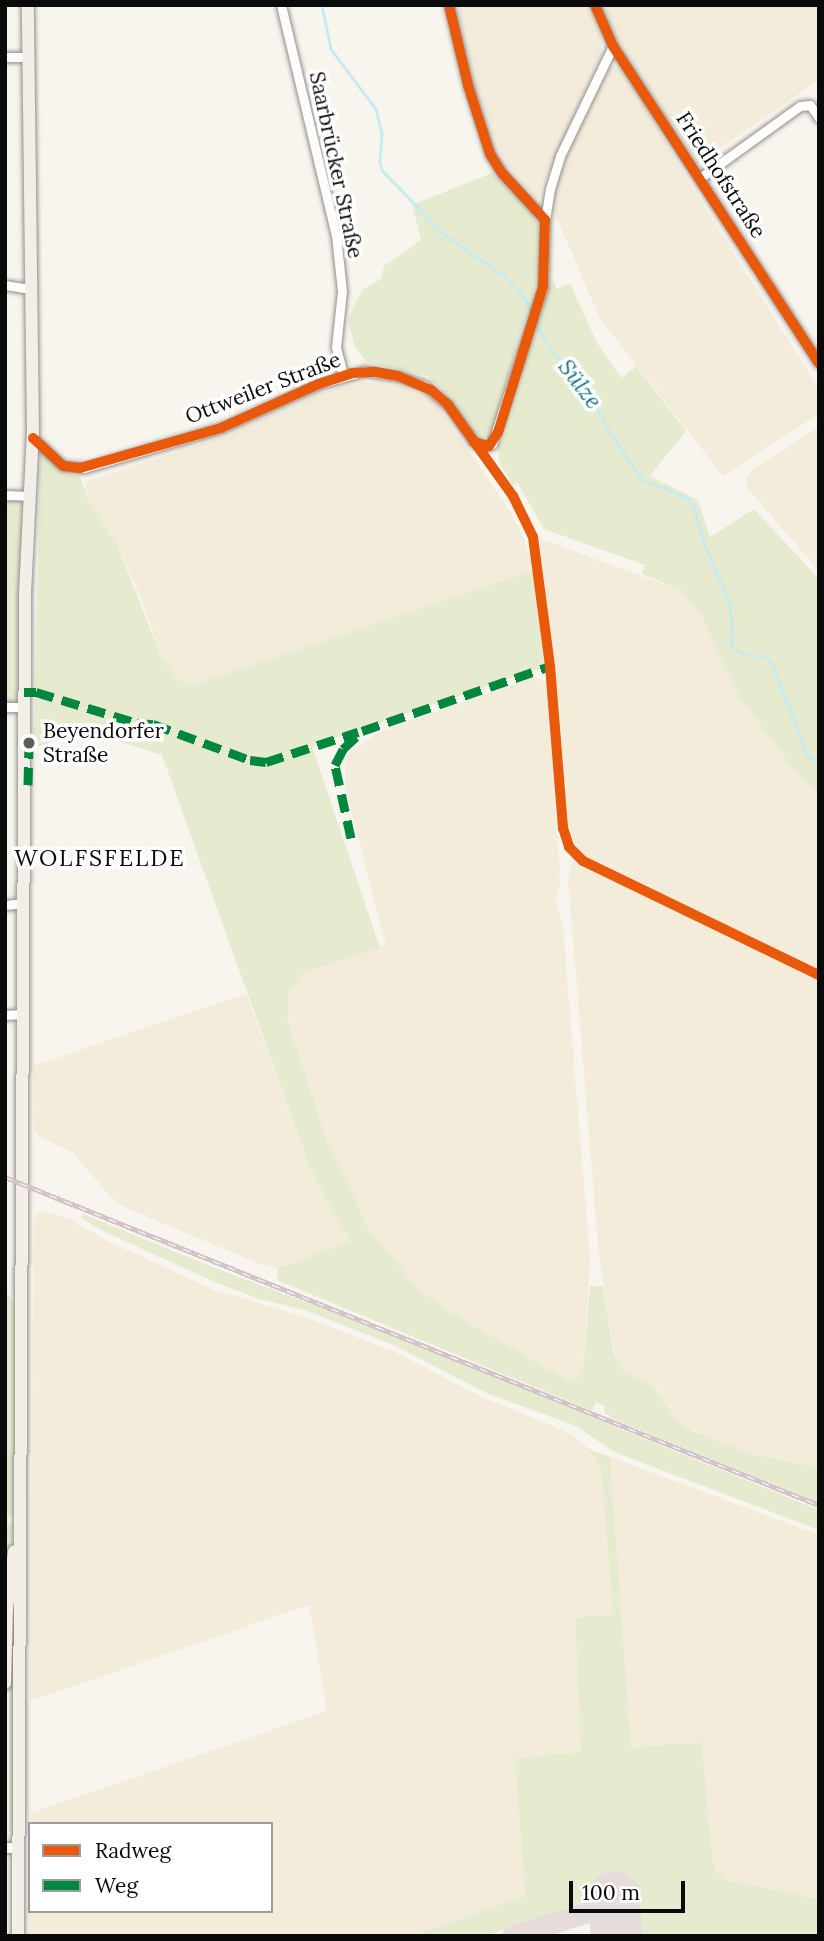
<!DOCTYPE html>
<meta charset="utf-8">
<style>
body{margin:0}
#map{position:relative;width:824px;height:1941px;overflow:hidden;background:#f8f4ee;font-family:Lora,serif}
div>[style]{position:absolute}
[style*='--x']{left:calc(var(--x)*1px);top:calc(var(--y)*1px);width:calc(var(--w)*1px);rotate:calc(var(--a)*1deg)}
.farmland>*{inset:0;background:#f4ecdb}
.green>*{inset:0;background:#e6ebd0}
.stream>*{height:2.5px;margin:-1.25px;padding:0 1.25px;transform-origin:1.25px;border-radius:1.25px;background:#c7ebef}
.taxiway>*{height:21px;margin:-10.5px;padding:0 10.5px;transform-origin:10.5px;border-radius:10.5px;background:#e6dcdb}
.runway>*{height:52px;margin:-26px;padding:0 26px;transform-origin:26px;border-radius:26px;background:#e6dcdb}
.roads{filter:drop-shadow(0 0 2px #918f8d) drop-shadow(0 0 2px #918f8d)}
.minor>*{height:9px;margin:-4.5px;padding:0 4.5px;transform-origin:4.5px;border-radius:4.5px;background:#fefdfc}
.tertiary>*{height:10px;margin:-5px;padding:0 5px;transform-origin:5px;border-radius:5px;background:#fefdfc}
.secondary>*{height:12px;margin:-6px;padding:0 6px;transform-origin:6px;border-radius:6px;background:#f3efe8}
.rail>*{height:5px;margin-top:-2.5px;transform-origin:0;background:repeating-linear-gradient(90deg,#fff 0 8px,#d4c4c8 0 16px);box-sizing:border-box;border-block:2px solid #d4c4c8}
.quiet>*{height:9px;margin-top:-4.5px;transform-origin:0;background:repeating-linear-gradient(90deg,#00873e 0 18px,transparent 0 27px)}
.cycleway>*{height:10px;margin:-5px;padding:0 5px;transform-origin:5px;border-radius:5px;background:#e8590c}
.dots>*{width:19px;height:19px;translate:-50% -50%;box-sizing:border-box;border:4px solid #fff;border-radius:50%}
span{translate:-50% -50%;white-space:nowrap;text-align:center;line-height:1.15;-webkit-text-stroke:7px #fff;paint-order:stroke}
.street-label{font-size:21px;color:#0a0a0a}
.poi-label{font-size:21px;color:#0a0a0a}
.left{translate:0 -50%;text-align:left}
.water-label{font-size:23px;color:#20788f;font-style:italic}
.neighbourhood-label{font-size:23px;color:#0a0a0a;letter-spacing:2px}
.frame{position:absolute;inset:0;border:7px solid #0a0a0a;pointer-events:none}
.legend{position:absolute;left:28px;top:1822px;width:245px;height:91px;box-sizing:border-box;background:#fff;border:2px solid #9d9d9d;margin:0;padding:9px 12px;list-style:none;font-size:21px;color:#0a0a0a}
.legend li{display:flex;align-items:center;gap:14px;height:35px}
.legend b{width:35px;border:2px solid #9d9d9d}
.scale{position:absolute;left:569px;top:1881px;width:116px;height:32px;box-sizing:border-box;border:4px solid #0a0a0a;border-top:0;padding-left:9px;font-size:21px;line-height:24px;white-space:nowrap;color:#0a0a0a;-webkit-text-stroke:5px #fff;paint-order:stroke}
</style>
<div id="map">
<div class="farmland">
<div style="clip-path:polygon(457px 5px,588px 5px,601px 35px,601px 55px,537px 199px,511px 170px,498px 149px,475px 83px)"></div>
<div style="clip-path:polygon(603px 5px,819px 5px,819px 80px,697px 164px,619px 41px)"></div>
<div style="clip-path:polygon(613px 67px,619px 68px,640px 97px,690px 184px,819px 389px,819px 414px,723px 476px,600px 319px,554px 211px,556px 189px,571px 144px,607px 71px)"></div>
<div style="clip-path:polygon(362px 382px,405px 386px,424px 395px,438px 407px,503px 500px,521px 531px,535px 570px,190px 686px,177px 678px,162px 659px,141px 598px,118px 547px,88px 499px,85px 482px,225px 436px,318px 394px)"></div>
<div style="clip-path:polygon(819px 427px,819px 571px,748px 489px,746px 478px,753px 469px)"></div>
<div style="clip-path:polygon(539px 538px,682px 591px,701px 615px,739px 697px,796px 772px,819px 793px,819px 970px,587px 859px,575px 849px,566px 825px)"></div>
<div style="clip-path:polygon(535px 677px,547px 682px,559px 856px,560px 882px,556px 901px,563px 927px,590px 1259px,583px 1369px,577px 1378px,569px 1381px,447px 1310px,427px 1295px,409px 1278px,369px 1229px,327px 1141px,287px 1017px,289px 992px,303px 973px,386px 945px,345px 787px,345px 763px,351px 751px,380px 732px)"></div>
<div style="clip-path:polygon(573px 858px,819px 981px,819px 1468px,752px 1454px,694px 1431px,678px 1421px,655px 1389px,623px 1371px,616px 1362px,599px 1257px,568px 879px)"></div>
<div style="clip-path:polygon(246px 994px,309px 1165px,329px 1205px,352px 1241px,278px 1268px,255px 1262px,117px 1204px,73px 1153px,40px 1137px,34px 1129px,33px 1066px)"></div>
<div style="clip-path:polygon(44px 1211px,70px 1219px,107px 1241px,214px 1290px,304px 1317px,393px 1351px,482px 1397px,571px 1434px,589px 1449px,601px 1469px,613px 1615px,575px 1618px,581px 1752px,515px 1758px,525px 1896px,410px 1936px,29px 1936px,30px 1902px,30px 1911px,271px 1911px,271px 1824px,31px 1824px,31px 1813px,327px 1711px,309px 1605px,30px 1701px,34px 1223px,36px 1214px)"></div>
<div style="clip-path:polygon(610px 1457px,819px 1535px,819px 1899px,725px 1880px,716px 1872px,712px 1858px,702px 1742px,631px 1748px)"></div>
</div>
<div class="green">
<div style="clip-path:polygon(492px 173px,524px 201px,539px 226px,539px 287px,521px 329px,490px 439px,480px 439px,472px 431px,444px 393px,427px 376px,366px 362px,354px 344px,348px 319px,362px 290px,381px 279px,384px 266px,421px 240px,412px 205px)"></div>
<div style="clip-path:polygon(552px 279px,557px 289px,570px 283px,597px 343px,622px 378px,636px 366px,686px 431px,650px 476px,698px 500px,710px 537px,754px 509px,819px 579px,819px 793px,796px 772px,739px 697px,701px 615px,682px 591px,642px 574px,645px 565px,544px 529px,517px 482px,513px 486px,499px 461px,498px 447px)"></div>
<div style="clip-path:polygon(44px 452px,62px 474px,80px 476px,88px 499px,118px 547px,162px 659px,177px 678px,190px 686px,535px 570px,544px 663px,541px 668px,312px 746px,380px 948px,303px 973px,289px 992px,287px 1018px,327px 1141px,369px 1229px,409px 1278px,427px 1295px,447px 1310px,569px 1381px,577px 1378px,583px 1369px,590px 1286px,603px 1286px,614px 1355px,623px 1371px,652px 1386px,678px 1421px,693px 1431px,752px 1454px,819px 1468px,819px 1503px,610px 1418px,610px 1415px,605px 1414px,604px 1406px,596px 1402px,592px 1411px,277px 1280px,278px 1268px,351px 1241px,329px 1205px,309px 1165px,162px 755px,86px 731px,34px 748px,40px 454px)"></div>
<div style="clip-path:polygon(5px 499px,19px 501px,24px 505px,20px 702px,5px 702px)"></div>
<div style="clip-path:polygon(83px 1214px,215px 1268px,362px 1323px,819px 1510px,819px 1530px,614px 1452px,576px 1426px,489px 1394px,391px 1344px,305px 1310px,259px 1299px,217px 1283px,103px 1231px,81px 1218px)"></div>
<div style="clip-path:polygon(5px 1289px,15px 1307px,16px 1481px,14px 1514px,7px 1517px,6px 1523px,14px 1525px,5px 1597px)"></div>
<div style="clip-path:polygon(589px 1449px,610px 1457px,631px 1748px,702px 1742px,712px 1858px,716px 1872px,725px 1880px,819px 1899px,819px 1936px,635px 1936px,631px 1896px,597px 1898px,485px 1936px,410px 1936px,525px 1896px,515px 1758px,581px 1752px,575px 1618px,613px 1614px,601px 1469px)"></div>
<div style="clip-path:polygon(16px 1559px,14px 1830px,9px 1830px,10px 1638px)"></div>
</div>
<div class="stream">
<div style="--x:322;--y:5;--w:45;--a:78.4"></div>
<div style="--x:331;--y:49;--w:75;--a:53.1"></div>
<div style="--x:376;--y:109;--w:25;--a:76"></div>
<div style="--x:382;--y:133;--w:29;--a:94"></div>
<div style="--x:380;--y:162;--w:8;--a:76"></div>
<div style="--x:382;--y:170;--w:91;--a:45.9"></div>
<div style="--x:445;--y:235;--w:69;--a:34.4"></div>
<div style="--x:502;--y:274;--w:32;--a:46"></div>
<div style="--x:524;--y:297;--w:18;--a:63"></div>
<div style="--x:536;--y:322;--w:22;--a:63"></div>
<div style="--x:546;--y:342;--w:67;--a:49.9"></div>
<div style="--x:589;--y:393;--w:38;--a:62"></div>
<div style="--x:607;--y:427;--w:56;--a:56.6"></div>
<div style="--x:638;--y:474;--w:10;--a:45"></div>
<div style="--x:645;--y:481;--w:48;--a:21.8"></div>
<div style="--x:690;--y:499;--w:6;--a:59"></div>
<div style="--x:693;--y:504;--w:43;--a:73.7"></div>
<div style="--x:705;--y:545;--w:63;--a:66.7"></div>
<div style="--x:730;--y:603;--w:45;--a:86.2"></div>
<div style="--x:733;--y:648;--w:16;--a:30"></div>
<div style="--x:747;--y:656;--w:16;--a:0"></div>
<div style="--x:763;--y:656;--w:11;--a:38"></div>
<div style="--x:772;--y:663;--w:100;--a:68.8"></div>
<div style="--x:808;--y:756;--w:14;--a:36"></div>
</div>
<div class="taxiway">
<div style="--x:512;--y:1936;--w:86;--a:-17.6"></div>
<div style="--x:594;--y:1910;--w:16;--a:18"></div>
<div style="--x:609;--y:1915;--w:15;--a:58"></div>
</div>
<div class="runway">
<div style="--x:614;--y:1897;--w:39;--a:86"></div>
</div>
<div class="roads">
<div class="minor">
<div style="--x:281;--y:5;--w:236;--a:76.6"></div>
<div style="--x:336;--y:235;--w:56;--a:83.9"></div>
<div style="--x:342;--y:291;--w:56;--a:96.1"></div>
<div style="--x:336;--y:347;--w:29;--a:76"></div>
<div style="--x:595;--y:5;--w:45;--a:66.3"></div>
<div style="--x:613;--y:46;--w:378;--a:57"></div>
<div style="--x:5;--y:57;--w:23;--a:0"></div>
<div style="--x:700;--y:178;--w:123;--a:-35.8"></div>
<div style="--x:800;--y:106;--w:10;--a:-6"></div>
<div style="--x:810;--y:105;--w:16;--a:55"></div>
<div style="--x:545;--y:220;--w:31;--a:-81"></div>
<div style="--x:550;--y:189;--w:34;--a:-73"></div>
<div style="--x:560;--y:156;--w:122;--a:-64.3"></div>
<div style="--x:5;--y:285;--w:25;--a:9"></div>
<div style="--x:33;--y:438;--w:41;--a:43"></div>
<div style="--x:63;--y:466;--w:21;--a:5"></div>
<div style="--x:84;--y:468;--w:143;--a:-16.3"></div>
<div style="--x:221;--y:428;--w:107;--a:-24.2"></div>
<div style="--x:319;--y:384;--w:48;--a:-15.8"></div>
<div style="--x:365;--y:371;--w:33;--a:9"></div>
<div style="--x:398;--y:376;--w:29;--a:20"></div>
<div style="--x:425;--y:386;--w:30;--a:40"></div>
<div style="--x:448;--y:405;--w:45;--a:54.9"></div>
<div style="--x:474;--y:442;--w:9;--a:32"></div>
<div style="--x:482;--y:447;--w:10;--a:-17"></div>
<div style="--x:492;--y:444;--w:165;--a:-72"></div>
<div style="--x:543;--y:287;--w:67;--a:-88.3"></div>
<div style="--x:545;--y:220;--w:64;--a:-132.5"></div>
<div style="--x:502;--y:173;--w:22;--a:-122"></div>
<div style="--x:490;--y:154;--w:72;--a:-107.7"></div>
<div style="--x:468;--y:85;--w:82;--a:-103.4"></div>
<div style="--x:5;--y:495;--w:25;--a:2"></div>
<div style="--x:5;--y:707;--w:19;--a:0"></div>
<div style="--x:5;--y:905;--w:19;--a:-6"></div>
<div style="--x:5;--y:1015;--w:18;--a:-3"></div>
</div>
<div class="tertiary">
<div style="--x:5;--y:1848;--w:14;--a:0"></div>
</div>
<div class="secondary">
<div style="--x:5;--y:1683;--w:74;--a:-88.5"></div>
<div style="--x:7;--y:1609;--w:58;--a:-83.1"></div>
<div style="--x:18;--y:1936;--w:1342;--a:-89.7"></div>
<div style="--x:25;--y:594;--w:161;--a:-87.2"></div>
<div style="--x:33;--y:433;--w:428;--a:-90.7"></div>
</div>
</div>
<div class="rail">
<div style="--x:5;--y:1177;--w:878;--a:21.95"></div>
</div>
<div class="quiet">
<div style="--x:24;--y:692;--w:12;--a:0"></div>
<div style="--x:36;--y:692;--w:106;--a:17.1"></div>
<div style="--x:137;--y:723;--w:16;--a:4"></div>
<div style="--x:153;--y:724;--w:103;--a:20.4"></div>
<div style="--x:250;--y:760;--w:16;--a:7"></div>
<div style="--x:266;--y:762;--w:97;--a:-18.1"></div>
<div style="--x:28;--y:785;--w:42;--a:-88.6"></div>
<div style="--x:351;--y:838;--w:75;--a:-102.4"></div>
<div style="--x:335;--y:765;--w:18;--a:-63"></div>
<div style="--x:343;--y:749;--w:26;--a:-43"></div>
<div style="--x:362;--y:731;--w:199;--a:-19.1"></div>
<div style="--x:550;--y:666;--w:4;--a:76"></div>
</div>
<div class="cycleway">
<div style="--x:449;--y:5;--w:82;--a:76.6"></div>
<div style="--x:468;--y:85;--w:72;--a:72.3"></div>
<div style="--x:490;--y:154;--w:22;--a:58"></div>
<div style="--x:502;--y:173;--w:64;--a:47.5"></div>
<div style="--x:545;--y:220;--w:67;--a:91.7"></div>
<div style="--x:543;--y:287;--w:152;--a:107.2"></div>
<div style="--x:498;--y:432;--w:17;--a:123"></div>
<div style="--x:489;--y:446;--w:16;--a:-165"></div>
<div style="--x:595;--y:5;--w:45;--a:66.3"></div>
<div style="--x:613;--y:46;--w:378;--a:57"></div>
<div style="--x:33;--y:438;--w:41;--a:43"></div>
<div style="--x:63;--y:466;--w:17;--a:7"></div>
<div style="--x:80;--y:468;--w:147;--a:-15.8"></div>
<div style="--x:221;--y:428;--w:107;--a:-24.2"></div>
<div style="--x:319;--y:384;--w:36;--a:-18"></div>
<div style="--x:353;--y:373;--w:22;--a:-3"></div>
<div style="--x:375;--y:372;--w:23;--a:10"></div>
<div style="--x:398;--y:376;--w:36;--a:23"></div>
<div style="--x:431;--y:390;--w:23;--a:41"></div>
<div style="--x:448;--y:405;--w:112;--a:54.5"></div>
<div style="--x:513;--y:496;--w:46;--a:64"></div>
<div style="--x:533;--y:537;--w:130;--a:82.5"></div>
<div style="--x:550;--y:666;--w:163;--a:85.4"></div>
<div style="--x:563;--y:828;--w:20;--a:72"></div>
<div style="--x:569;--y:847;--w:20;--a:45"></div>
<div style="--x:583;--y:861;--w:262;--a:25.8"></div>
</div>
<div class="dots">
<div style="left:29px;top:743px;background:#5d5c5a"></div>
</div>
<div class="street-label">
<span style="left:336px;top:165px;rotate:78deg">Saarbrücker Straße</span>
<span style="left:721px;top:175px;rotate:57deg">Friedhofstraße</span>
<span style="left:263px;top:388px;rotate:-21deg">Ottweiler Straße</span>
</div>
<div class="poi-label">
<span class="left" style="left:43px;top:743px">Beyendorfer<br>Straße</span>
</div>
<div class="water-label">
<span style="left:580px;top:384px;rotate:53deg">Sülze</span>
</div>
<div class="neighbourhood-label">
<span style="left:100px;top:858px">WOLFSFELDE</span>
</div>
<div class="frame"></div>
<ul class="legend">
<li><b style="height:9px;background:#e8590c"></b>Radweg</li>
<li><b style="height:9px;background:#00873e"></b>Weg</li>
</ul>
<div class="scale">100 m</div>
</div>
